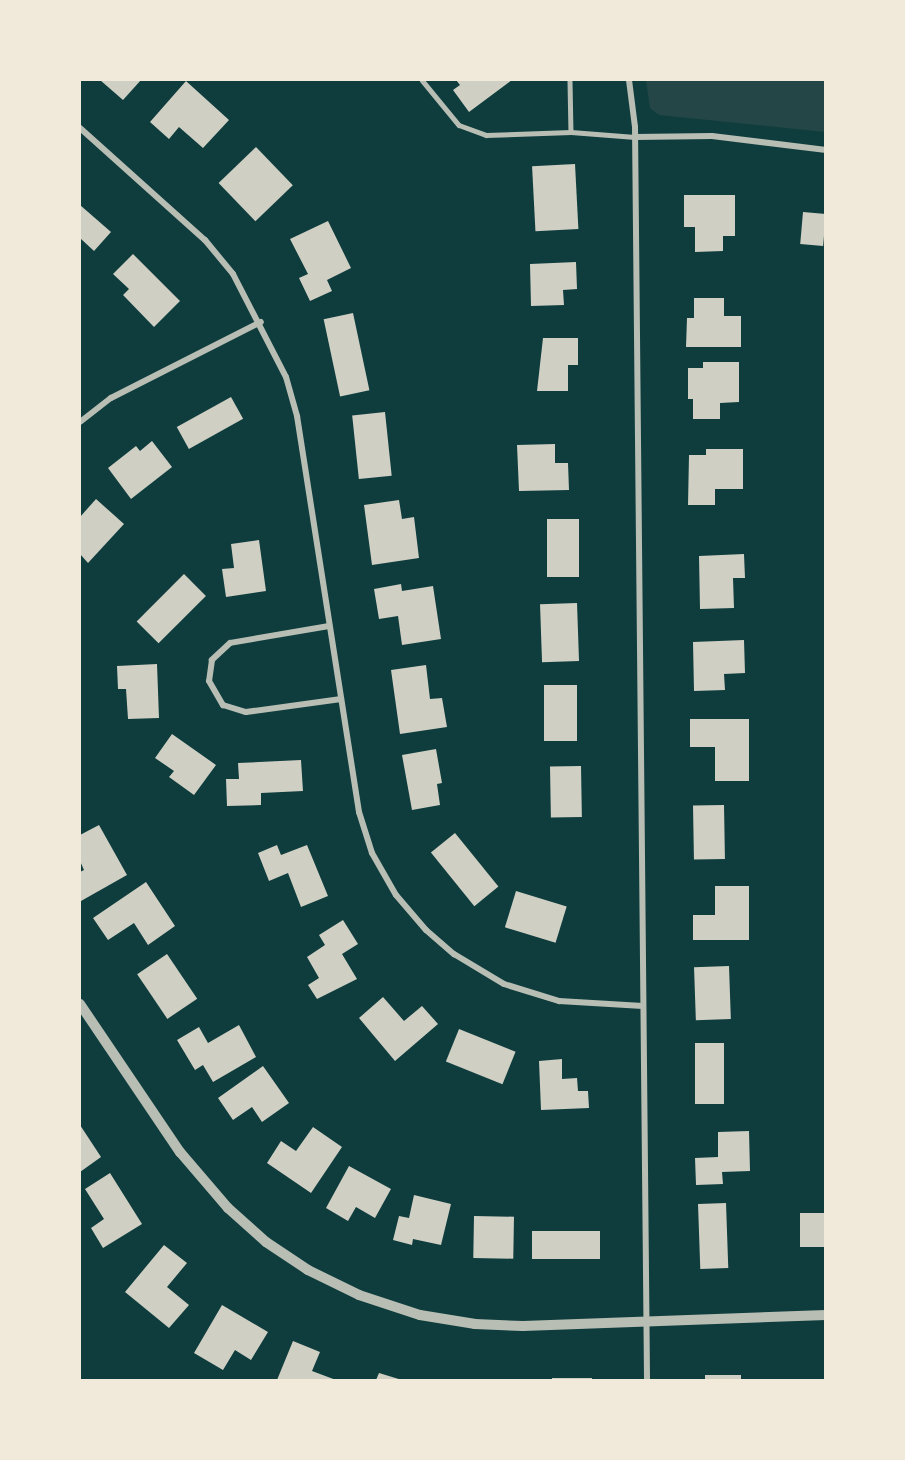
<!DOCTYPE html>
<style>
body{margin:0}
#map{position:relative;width:905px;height:1460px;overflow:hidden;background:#0f3d3e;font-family:Lato,sans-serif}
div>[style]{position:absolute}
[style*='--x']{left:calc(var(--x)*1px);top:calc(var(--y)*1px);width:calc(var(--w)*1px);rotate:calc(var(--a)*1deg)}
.green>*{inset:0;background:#244646}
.building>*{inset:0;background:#cfcfc3;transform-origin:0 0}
.service>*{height:4.5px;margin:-2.25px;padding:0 2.25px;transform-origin:2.25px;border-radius:2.25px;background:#b8beb3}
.minor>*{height:6px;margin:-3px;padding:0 3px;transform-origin:3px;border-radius:3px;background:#b8beb3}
.tertiary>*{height:10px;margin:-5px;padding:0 5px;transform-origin:5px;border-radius:5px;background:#b8beb3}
span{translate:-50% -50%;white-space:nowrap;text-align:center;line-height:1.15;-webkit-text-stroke:6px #f1e9da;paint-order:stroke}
.frame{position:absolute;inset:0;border:81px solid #f1e9da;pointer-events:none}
</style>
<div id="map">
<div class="green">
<div style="clip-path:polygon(646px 80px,825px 80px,825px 132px,659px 115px,650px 108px)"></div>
</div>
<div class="building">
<div style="clip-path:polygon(100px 80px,141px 80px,123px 100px)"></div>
<div style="clip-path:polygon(456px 80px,512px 80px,469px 112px,453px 90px,460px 85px)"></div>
<div style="clip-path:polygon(186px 81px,229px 120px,203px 148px,179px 127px,169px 139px,150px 122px)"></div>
<div style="left:256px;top:147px;width:53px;height:52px;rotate:46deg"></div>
<div style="left:575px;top:164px;width:65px;height:43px;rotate:87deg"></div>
<div style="clip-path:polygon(684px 195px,735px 195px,735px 236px,723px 236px,723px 251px,695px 252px,695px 227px,684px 227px)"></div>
<div style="clip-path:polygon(80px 205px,111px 232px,94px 251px,80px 238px)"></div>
<div style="left:803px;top:212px;width:23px;height:32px;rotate:5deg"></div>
<div style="clip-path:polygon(328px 221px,351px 268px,327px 280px,332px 291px,310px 301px,299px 278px,308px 274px,290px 239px)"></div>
<div style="clip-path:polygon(133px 254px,180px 301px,154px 327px,123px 295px,129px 289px,113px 274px)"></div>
<div style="clip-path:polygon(576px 262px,577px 289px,563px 290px,564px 305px,531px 306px,530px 264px)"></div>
<div style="clip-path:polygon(694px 298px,724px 298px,724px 316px,741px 316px,741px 347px,686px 347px,687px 318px,694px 318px)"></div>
<div style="left:353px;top:313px;width:79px;height:30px;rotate:78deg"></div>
<div style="clip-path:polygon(543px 338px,578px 338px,578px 365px,568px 365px,568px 391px,537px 391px)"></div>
<div style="clip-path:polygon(703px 362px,739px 362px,739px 402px,720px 403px,720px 419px,693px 419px,693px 399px,688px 399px,688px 368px,703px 368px)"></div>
<div style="left:231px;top:397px;width:25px;height:62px;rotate:61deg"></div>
<div style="left:385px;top:412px;width:64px;height:33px;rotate:84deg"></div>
<div style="clip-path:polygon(152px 441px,172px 467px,131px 499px,108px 468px,136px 446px,140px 451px)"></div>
<div style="clip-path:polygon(555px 444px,555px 463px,568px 463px,569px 490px,519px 491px,517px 445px)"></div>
<div style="clip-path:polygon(706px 449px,743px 449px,743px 489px,715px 489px,715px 505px,688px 505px,689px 455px,706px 455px)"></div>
<div style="clip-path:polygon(96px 499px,124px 524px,88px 563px,80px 554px,80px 517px)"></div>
<div style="clip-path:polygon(399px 500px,402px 519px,414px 517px,419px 558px,372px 565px,364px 505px)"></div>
<div style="left:547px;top:519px;width:32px;height:58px"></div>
<div style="clip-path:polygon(259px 540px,266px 591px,226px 597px,222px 569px,234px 568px,231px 544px)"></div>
<div style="clip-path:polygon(744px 554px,745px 578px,733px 578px,734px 608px,700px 609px,699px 556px)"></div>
<div style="left:184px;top:574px;width:31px;height:67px;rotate:45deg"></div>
<div style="clip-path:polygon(401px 584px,402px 591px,433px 586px,441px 639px,402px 645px,398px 616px,379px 619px,374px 589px)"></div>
<div style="left:577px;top:603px;width:58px;height:37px;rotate:88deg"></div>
<div style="clip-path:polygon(744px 640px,745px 673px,724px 674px,725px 690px,694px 691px,693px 642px)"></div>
<div style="clip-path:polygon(157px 664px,159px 718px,128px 719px,126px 689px,118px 689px,117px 666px)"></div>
<div style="clip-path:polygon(426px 665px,430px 699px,442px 698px,447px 727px,400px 734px,391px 670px)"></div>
<div style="left:544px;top:685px;width:33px;height:56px"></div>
<div style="clip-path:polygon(690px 719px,749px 719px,749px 781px,715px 781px,715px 747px,690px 747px)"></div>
<div style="clip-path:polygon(172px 734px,216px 765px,194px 795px,169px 777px,174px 771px,155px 758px)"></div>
<div style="clip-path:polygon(436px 749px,442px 783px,437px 784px,440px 805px,412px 810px,402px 755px)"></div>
<div style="clip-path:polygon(301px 760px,303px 791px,261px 793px,261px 805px,227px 806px,226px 779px,239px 779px,238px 763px)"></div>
<div style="left:581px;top:766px;width:51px;height:31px;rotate:89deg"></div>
<div style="left:724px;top:805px;width:54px;height:31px;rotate:89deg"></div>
<div style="clip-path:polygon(99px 825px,127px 875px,81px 901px,80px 872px,84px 870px,80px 861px,80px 835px)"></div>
<div style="left:455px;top:833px;width:69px;height:31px;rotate:51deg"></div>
<div style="clip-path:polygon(277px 845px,281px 855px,307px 845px,328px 896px,301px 907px,288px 873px,269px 881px,258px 853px)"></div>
<div style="clip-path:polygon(146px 882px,175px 926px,148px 945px,134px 923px,108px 940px,93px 918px)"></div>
<div style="clip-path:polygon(715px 886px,749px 886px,749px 940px,693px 940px,693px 915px,715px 915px)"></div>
<div style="left:516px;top:891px;width:53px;height:38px;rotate:17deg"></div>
<div style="clip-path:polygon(343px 920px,358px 944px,342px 954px,357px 979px,317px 999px,308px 985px,319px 978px,307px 957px,325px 945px,319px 935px)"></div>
<div style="left:167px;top:954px;width:54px;height:36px;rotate:56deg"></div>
<div style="left:729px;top:966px;width:53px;height:35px;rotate:88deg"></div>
<div style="clip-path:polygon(383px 997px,404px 1021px,422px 1006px,438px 1024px,395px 1061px,359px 1018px)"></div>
<div style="clip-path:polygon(239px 1025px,256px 1057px,213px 1082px,203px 1065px,195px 1070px,177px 1040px,199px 1027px,208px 1043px)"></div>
<div style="left:459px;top:1029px;width:61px;height:35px;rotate:22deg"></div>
<div style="left:695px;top:1043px;width:29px;height:61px"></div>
<div style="clip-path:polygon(562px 1059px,562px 1079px,577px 1078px,578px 1091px,588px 1091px,589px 1108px,541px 1110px,539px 1061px)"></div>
<div style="clip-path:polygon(263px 1066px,289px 1103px,262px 1122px,252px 1107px,233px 1120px,218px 1098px)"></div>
<div style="clip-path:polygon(80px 1125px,101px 1157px,80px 1172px)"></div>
<div style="clip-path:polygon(313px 1127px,342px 1147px,311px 1193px,267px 1163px,281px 1141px,296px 1151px)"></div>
<div style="clip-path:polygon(749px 1131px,750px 1171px,722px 1172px,723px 1184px,696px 1185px,695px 1158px,718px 1157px,718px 1132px)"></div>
<div style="clip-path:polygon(349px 1166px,391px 1189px,375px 1218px,356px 1207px,348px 1221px,326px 1208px)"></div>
<div style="clip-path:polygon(110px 1173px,142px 1224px,103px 1248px,91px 1228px,104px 1219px,85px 1189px)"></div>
<div style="clip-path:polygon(414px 1195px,451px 1204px,441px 1245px,413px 1239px,412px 1245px,393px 1240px,399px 1216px,409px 1218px)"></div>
<div style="left:726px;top:1203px;width:65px;height:28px;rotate:88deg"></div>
<div style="left:800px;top:1213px;width:26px;height:34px"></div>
<div style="left:474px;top:1216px;width:40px;height:42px;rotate:1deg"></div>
<div style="left:600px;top:1231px;width:28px;height:68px;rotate:90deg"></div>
<div style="clip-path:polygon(164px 1245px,187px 1263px,167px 1287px,189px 1305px,169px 1328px,125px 1292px)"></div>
<div style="clip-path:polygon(222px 1305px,268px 1332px,251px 1360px,235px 1350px,223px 1370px,194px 1353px)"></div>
<div style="clip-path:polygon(293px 1341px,320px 1352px,312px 1371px,336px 1380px,277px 1380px)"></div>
<div style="clip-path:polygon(379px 1373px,402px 1380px,376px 1380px)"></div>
<div style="left:705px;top:1375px;width:36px;height:5px"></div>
<div style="left:552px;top:1378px;width:40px;height:2px"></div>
</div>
<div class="service">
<div style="--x:422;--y:80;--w:58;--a:50.6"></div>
<div style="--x:459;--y:125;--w:29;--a:20"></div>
<div style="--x:486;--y:135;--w:85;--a:-2"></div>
<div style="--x:571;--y:132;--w:64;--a:4.5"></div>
<div style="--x:570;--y:81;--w:51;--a:88.9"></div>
</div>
<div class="minor">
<div style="--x:629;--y:80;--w:47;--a:82.7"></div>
<div style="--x:635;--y:127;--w:1253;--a:89.45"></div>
<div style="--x:80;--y:128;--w:168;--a:41.9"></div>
<div style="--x:205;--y:240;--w:44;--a:50.5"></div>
<div style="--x:233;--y:274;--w:116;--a:62.8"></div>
<div style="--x:286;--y:377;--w:41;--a:74.2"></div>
<div style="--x:297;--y:416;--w:401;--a:81.1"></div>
<div style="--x:359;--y:812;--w:43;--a:72.4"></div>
<div style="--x:372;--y:853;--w:48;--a:60.3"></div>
<div style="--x:396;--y:895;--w:46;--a:49.4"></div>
<div style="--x:426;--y:930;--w:37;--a:41"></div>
<div style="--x:454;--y:954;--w:58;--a:31"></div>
<div style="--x:504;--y:984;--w:58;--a:17.2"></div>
<div style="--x:559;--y:1001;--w:84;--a:3.4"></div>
<div style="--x:635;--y:137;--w:77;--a:-0.7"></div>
<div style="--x:712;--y:136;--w:115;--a:7"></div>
<div style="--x:80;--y:422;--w:39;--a:-38"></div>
<div style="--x:111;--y:398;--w:168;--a:-26.9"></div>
<div style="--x:329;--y:626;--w:100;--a:170.3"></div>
<div style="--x:230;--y:643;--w:25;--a:137"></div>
<div style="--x:212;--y:660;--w:21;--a:98"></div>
<div style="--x:209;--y:681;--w:28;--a:60"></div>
<div style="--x:223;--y:705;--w:24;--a:17"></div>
<div style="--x:246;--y:712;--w:96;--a:-7.8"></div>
</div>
<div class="tertiary">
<div style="--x:80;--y:1004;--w:179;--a:56"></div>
<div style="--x:180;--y:1152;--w:74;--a:49.4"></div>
<div style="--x:228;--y:1208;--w:51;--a:41.8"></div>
<div style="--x:266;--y:1242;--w:50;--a:33.7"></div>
<div style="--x:308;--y:1270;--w:57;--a:26.1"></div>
<div style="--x:359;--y:1295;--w:64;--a:18.2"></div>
<div style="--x:420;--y:1315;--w:56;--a:9.3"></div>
<div style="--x:475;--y:1324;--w:48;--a:2.4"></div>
<div style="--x:523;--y:1326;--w:303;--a:-2.1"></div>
</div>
<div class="frame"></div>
</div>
